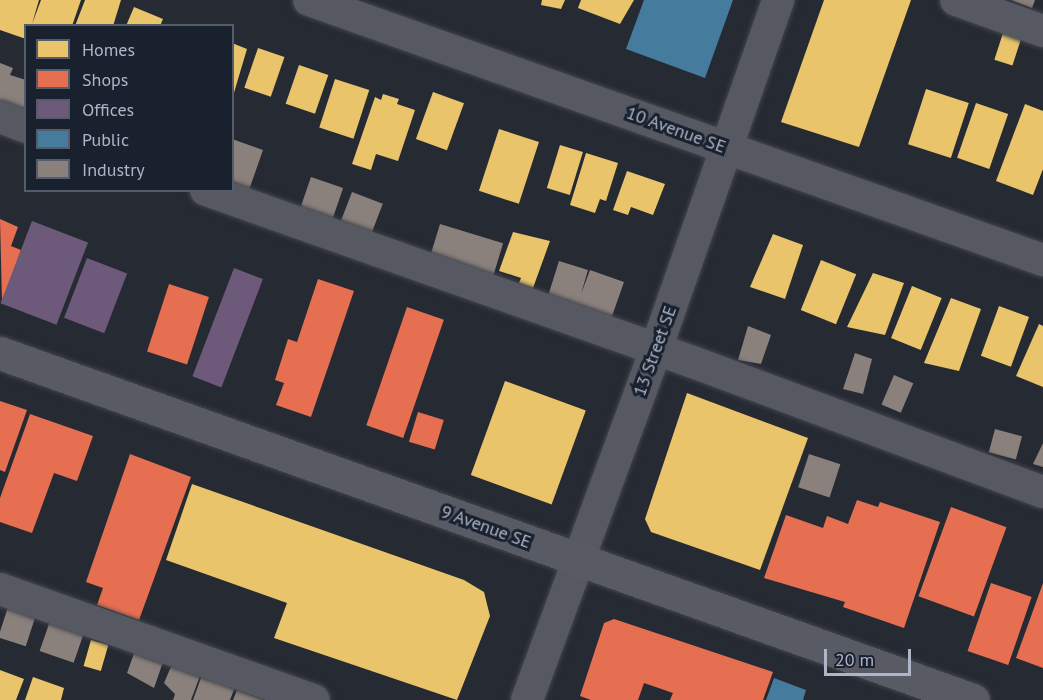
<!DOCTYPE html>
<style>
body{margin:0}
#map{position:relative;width:1043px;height:700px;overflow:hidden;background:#262a33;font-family:"PT Sans",sans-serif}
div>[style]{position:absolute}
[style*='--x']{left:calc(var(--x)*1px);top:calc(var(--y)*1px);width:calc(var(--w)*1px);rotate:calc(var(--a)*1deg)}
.homes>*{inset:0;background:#e9c46a;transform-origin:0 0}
.shops>*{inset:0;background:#e76f51;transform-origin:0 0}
.offices>*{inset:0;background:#6d597a;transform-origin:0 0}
.public>*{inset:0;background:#457b9d}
.industry>*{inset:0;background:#8a817c;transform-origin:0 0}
.roads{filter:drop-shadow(0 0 2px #42454c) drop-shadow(0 0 2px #42454c)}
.minor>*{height:32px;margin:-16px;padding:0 16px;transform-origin:16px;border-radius:16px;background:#565962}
.major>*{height:33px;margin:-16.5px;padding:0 16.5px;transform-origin:16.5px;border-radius:16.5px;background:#585b64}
span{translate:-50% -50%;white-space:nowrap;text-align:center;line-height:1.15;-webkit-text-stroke:6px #19202e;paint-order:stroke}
.street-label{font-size:18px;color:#aeb5c6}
.legend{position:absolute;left:24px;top:24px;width:210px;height:168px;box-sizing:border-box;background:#19202e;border:2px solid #555c6b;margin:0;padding:8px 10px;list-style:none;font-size:18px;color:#aeb5c6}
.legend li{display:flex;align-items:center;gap:12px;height:30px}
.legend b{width:30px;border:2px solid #555c6b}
.scale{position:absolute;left:824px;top:649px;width:87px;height:27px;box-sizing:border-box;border:3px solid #aeb5c6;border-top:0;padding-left:8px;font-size:18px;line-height:21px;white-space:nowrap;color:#aeb5c6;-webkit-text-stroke:4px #19202e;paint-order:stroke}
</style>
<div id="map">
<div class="homes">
<div style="clip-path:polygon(0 0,39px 0,32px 24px,41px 0,81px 0,72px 26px,26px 26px,26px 39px,0 30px)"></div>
<div style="clip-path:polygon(85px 0,121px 0,113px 26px,75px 26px)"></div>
<div style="clip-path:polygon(542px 0,565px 0,561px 9px,541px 5px)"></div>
<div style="clip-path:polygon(581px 0,634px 0,620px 24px,578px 8px)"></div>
<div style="clip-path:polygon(824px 0,911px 0,859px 147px,781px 122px)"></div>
<div style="clip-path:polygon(134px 7px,163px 19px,160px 26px,126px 26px)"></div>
<div style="left:1003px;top:33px;width:19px;height:28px;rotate:18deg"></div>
<div style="clip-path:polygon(232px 43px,247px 49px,233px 96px,232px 96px)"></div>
<div style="left:258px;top:48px;width:28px;height:42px;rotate:19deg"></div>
<div style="left:299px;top:65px;width:31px;height:41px;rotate:19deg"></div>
<div style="left:335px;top:79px;width:36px;height:51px;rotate:18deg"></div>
<div style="left:926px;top:89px;width:45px;height:58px;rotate:18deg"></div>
<div style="left:433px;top:92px;width:33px;height:50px;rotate:20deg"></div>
<div style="clip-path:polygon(383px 94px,399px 99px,397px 104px,415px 110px,398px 161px,376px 154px,371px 170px,352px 164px,375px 97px,381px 100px)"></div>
<div style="left:976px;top:103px;width:34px;height:58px;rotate:19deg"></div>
<div style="clip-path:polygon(1025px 104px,1043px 111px,1043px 169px,1033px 195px,996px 181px)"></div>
<div style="left:499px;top:129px;width:42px;height:65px;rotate:18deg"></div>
<div style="left:560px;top:145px;width:24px;height:45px;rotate:17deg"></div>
<div style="clip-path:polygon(586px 153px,618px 163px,606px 201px,600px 199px,595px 213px,570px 205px)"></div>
<div style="clip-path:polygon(627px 171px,665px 184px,653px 215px,631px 207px,628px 215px,613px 210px)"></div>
<div style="clip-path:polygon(513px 232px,550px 241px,533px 288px,519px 283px,521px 278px,499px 271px)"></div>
<div style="clip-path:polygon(773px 234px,803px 245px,785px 299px,750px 287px)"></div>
<div style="left:821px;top:260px;width:38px;height:54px;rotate:22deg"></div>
<div style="clip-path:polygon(873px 273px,904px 283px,885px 335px,847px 327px)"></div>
<div style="left:912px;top:286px;width:32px;height:56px;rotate:22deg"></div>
<div style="clip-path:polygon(951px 298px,981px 309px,959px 371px,924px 363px)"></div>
<div style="left:999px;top:306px;width:32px;height:53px;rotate:20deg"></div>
<div style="clip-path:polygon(1039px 324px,1043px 326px,1043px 387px,1016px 376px)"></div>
<div style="left:505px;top:381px;width:86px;height:100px;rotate:20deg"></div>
<div style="clip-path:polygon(687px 393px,808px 438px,760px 570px,651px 532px,645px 519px)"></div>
<div style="clip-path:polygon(192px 484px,464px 580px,484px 592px,490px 616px,457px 700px,274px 638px,287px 603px,166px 560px)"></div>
<div style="left:91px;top:640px;width:18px;height:27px;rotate:16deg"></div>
<div style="clip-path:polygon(0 670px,24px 679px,16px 700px,0 700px)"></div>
<div style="clip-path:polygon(33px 677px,64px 688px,61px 700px,25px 700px)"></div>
</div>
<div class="shops">
<div style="clip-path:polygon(0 219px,18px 227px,11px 246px,21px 250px,2px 302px)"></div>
<div style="clip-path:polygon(318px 279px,354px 291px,311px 417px,276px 405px,284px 383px,275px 380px,288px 339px,297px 342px)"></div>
<div style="left:169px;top:284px;width:42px;height:71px;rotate:18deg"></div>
<div style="left:407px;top:307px;width:39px;height:125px;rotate:19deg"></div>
<div style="clip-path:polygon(0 401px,27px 410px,5px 472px,0 470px)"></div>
<div style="left:418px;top:412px;width:27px;height:31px;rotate:17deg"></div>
<div style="clip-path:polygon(30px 414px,93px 436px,77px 481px,54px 473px,32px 533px,0 522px,0 498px)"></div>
<div style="clip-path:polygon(130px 454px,191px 477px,139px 620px,97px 605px,103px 588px,86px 582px)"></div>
<div style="clip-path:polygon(857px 500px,878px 507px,880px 502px,940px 522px,904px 628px,843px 607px,845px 602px,764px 578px,786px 515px,823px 528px,827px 516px,848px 524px)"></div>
<div style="left:951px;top:507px;width:59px;height:95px;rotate:20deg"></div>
<div style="left:991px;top:583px;width:43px;height:72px;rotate:19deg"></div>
<div style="clip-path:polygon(1043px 583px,1043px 668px,1016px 658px)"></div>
<div style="clip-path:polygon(614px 619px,773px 672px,763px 700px,670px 700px,673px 693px,644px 683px,638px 700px,591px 700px,580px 696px,604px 623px)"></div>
</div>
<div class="offices">
<div style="left:32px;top:221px;width:60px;height:88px;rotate:21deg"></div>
<div style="left:87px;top:258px;width:43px;height:64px;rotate:21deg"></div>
<div style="left:234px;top:268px;width:31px;height:116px;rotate:21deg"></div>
</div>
<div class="public">
<div style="clip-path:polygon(644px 0,733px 0,705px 78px,626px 49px)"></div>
<div style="clip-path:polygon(774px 678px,806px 690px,803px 700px,766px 700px)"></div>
</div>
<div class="industry">
<div style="clip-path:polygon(1011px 0,1035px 0,1032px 8px)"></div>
<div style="clip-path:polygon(0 63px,13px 68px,10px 75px,26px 80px,26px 116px,0 104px)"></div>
<div style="clip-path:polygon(232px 139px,263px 150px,249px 190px,232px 184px)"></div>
<div style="left:311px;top:177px;width:34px;height:36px;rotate:19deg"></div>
<div style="left:352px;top:192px;width:33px;height:34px;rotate:21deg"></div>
<div style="left:440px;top:224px;width:66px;height:37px;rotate:17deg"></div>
<div style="clip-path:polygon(559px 261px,588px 270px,581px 294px,590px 270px,624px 282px,611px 319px,548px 296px)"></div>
<div style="clip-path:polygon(748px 326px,771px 335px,761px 364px,738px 360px)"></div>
<div style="clip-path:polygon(855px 353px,872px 359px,863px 394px,843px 389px)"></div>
<div style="left:894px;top:375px;width:21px;height:32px;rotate:23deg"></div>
<div style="left:995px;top:429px;width:28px;height:24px;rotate:15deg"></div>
<div style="clip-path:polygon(1043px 443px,1043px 467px,1033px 464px)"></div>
<div style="left:809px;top:454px;width:33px;height:35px;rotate:18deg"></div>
<div style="left:9px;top:604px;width:29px;height:35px;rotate:18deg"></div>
<div style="left:51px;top:618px;width:36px;height:35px;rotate:19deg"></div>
<div style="clip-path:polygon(136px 648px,164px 659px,154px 688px,127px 673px)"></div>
<div style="clip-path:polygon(173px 662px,201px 673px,191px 700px,173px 700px,175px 694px,164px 683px)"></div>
<div style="clip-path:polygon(202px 675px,235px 687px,230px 700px,193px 700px)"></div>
<div style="clip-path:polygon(237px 690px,264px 700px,233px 700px)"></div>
</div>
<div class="roads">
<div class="minor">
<div style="--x:309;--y:0;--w:779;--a:19.51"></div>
<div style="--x:956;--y:0;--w:92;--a:19.6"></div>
<div style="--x:0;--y:117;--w:28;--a:21"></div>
<div style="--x:206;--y:190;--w:516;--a:19.45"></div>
<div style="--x:693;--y:362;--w:373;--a:20.4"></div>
<div style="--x:0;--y:589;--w:333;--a:19.5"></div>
<div style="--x:527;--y:700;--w:374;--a:-69.8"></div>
<div style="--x:656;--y:349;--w:370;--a:-70.7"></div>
</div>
<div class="major">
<div style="--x:0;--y:353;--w:1033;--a:19.63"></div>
</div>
</div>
<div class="street-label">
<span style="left:676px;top:130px;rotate:20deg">10 Avenue SE</span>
<span style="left:655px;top:351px;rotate:-70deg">13 Street SE</span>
<span style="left:486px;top:527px;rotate:20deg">9 Avenue SE</span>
</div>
<ul class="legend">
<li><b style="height:16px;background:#e9c46a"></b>Homes</li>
<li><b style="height:16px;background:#e76f51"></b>Shops</li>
<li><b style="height:16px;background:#6d597a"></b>Offices</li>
<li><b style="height:16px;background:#457b9d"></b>Public</li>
<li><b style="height:16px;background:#8a817c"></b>Industry</li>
</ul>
<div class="scale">20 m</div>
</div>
